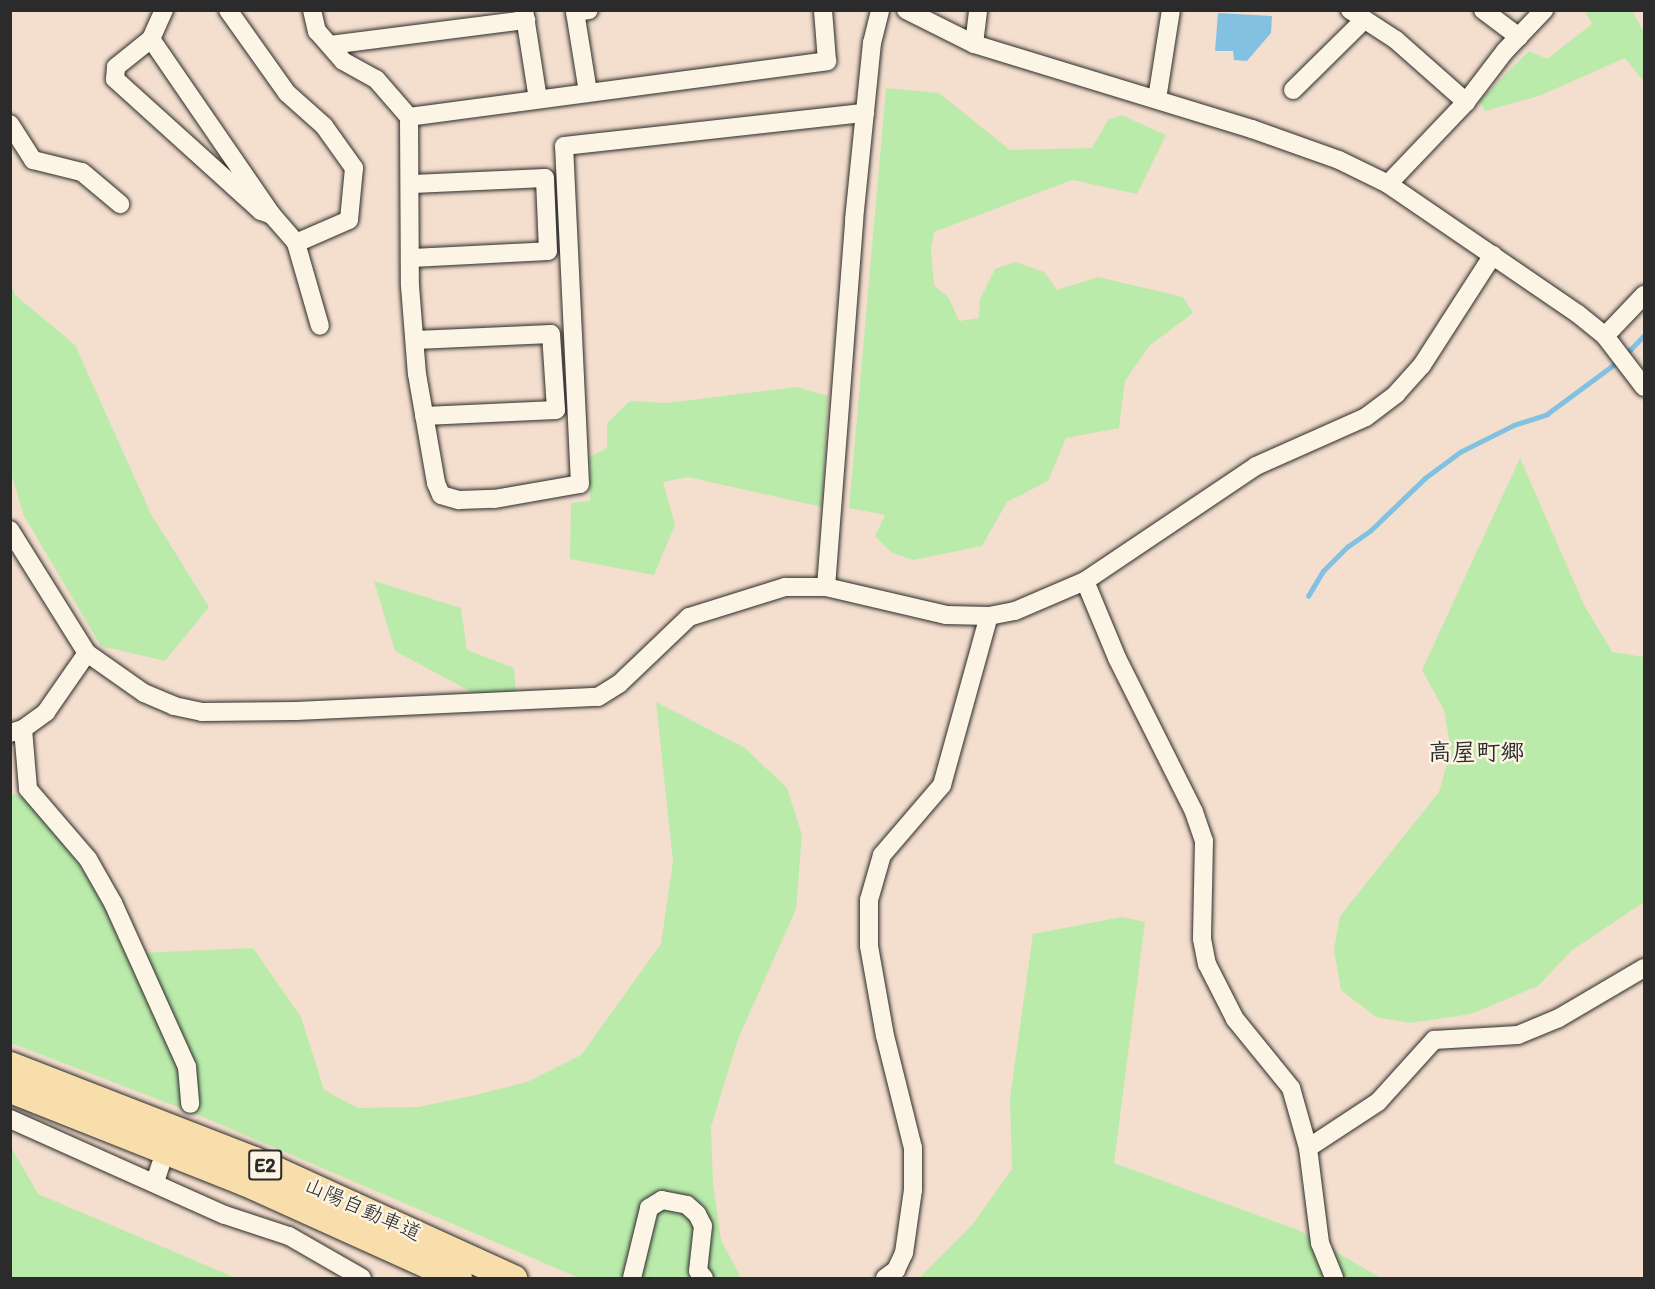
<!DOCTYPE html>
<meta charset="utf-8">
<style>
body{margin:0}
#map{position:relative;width:1655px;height:1289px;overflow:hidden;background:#f4dece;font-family:Itim,"Klee One",sans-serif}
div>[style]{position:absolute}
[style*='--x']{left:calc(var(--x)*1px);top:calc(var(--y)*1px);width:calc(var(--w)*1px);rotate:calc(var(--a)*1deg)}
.green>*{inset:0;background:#baebab}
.water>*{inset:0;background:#83c1e3}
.stream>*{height:4.5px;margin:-2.25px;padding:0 2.25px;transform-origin:2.25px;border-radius:2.25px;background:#83c1e3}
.roads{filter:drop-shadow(0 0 2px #2b2b2b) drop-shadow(0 0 2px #2b2b2b)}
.minor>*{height:18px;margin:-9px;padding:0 9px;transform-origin:9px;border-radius:9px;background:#fcf5e5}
.highway>*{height:27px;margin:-13.5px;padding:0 13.5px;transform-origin:13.5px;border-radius:13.5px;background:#f8deab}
span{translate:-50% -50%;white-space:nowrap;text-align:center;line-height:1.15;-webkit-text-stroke:5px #fcf5e5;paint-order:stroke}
.shield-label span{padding:2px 4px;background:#fcf5e5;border:2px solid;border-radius:4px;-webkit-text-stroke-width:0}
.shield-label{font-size:20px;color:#2b2b2b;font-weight:700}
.street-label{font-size:21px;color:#2b2b2b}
.quarter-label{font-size:24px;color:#2b2b2b;font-weight:700}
.frame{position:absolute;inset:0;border:12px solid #2b2b2b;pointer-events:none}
</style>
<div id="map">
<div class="green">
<div style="clip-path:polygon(1585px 11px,1632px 11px,1644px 32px,1644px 82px,1625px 58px,1539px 96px,1485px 111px,1479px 101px,1529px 51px,1547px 59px,1592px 24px)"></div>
<div style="clip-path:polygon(886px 88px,939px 93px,1010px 150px,1092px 148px,1108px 120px,1121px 115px,1166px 135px,1137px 194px,1072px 180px,934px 232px,931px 250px,934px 285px,949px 298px,959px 321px,979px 318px,980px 299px,995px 269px,1015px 262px,1044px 272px,1057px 290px,1098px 277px,1183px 297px,1193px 313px,1149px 346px,1125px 381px,1119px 428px,1066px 438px,1048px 481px,1007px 502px,982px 546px,913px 560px,891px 552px,875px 536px,885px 515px,849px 508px)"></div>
<div style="clip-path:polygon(11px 286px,15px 295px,75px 345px,151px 514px,209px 607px,165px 661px,101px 646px,24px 516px,11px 473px)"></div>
<div style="clip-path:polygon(797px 387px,828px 396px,822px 507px,688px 477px,663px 482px,675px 525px,654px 575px,570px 559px,571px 503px,590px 501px,590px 457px,607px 448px,607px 423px,630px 401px,667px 403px)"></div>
<div style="clip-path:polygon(1520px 458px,1584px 605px,1612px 652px,1644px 657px,1644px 902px,1571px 951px,1538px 986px,1471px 1014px,1410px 1023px,1376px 1017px,1341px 990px,1334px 950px,1340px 916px,1439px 792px,1451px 750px,1444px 710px,1422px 670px)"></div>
<div style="clip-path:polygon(374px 581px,461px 608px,467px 650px,514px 668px,516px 693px,479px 696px,395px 651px)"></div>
<div style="clip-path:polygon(656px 702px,745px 748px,787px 788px,802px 835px,796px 909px,738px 1039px,711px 1127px,713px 1184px,721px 1240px,741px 1278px,579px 1278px,196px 1114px,11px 1043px,10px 793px,22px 797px,44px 814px,139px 953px,253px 948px,301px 1017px,324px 1090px,358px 1108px,418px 1107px,476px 1095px,527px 1082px,581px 1055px,661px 944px,673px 861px)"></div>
<div style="clip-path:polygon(1122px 917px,1145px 922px,1114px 1163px,1298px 1230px,1381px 1278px,919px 1278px,973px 1224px,1012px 1169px,1010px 1098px,1033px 934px)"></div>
<div style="clip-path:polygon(11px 1147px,38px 1194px,236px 1278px,11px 1278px)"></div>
</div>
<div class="water">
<div style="clip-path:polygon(1218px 13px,1272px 16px,1271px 33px,1247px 61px,1234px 60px,1233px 51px,1215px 51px)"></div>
</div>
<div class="stream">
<div style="--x:1625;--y:355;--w:28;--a:-46"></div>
<div style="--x:1308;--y:596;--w:29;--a:-59"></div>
<div style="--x:1323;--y:571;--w:34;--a:-45"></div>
<div style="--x:1347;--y:547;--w:29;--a:-35"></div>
<div style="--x:1371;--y:530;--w:75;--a:-43.9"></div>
<div style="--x:1425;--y:478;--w:44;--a:-36.6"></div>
<div style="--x:1460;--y:452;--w:60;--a:-26.6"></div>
<div style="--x:1514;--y:425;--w:35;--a:-18"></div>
<div style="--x:1547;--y:414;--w:89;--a:-36.4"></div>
</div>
<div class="roads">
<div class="minor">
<div style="--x:228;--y:10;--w:102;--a:54.6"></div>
<div style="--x:287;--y:93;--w:50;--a:41.7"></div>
<div style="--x:324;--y:126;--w:52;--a:54.5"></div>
<div style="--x:354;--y:168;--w:52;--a:95.5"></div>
<div style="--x:349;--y:220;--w:58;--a:156.5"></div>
<div style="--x:312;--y:10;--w:22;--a:77"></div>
<div style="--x:317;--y:31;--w:40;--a:49"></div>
<div style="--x:343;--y:61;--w:38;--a:29"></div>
<div style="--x:376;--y:79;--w:50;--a:49"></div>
<div style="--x:409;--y:117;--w:169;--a:89.7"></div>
<div style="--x:410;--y:286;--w:88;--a:85.5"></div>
<div style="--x:417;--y:374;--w:111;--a:80.1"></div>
<div style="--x:436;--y:483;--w:13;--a:67"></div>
<div style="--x:441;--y:495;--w:19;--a:16"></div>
<div style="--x:459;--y:500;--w:35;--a:-2"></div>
<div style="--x:494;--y:499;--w:87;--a:-9.9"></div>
<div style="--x:580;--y:484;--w:338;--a:-92.7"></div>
<div style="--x:564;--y:146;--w:303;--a:-6.3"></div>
<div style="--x:524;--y:10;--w:90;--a:81.1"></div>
<div style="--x:906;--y:10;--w:76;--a:26.6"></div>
<div style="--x:974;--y:44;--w:291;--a:17"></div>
<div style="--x:1252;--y:129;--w:92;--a:19.6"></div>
<div style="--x:1339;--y:160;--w:55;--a:26.1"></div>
<div style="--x:1388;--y:184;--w:230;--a:34.4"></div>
<div style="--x:1578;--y:314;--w:35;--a:39"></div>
<div style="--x:1605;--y:336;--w:64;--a:52.6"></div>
<div style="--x:1350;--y:10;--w:55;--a:33.1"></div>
<div style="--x:1396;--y:40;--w:94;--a:41.5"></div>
<div style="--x:1483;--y:10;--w:45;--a:36.9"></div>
<div style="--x:151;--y:39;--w:214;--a:55.5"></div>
<div style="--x:272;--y:215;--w:12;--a:-160"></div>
<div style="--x:261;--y:211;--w:197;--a:-137.9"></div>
<div style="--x:115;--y:79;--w:12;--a:-85"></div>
<div style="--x:116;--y:67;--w:45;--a:-38.7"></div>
<div style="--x:151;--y:39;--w:32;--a:-66"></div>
<div style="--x:974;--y:44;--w:34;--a:-83"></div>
<div style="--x:330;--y:45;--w:198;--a:-7.3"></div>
<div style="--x:1293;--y:90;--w:98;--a:-44.6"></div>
<div style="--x:588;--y:92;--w:81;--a:-99.2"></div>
<div style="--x:575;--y:12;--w:14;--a:-8"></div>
<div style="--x:1157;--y:99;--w:90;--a:-81.1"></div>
<div style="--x:409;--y:117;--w:422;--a:-7.6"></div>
<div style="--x:827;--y:61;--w:51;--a:-94.5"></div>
<div style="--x:10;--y:124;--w:43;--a:57.4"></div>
<div style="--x:33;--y:160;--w:50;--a:13.8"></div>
<div style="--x:82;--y:172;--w:50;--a:40.1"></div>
<div style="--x:1388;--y:184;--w:113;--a:-46.4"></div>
<div style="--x:1466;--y:102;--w:64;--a:-52.6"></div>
<div style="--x:1505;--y:51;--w:57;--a:-46.4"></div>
<div style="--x:272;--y:215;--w:37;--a:49"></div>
<div style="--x:296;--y:243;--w:86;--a:73.9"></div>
<div style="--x:412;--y:258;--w:136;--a:-2.9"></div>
<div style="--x:548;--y:251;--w:73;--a:-92.4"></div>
<div style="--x:545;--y:178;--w:132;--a:177.4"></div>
<div style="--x:1605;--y:336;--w:57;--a:-46.4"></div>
<div style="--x:416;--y:340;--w:135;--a:-2.5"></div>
<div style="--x:551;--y:334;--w:76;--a:86.2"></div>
<div style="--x:556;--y:410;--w:132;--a:177.4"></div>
<div style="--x:10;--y:530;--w:145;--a:58"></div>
<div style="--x:87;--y:653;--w:70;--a:35.1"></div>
<div style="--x:144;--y:693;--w:33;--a:23"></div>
<div style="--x:174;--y:706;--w:29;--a:12"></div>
<div style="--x:202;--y:712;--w:94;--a:-0.6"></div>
<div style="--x:296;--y:711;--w:302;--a:-2.7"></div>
<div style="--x:598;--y:697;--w:25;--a:-32"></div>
<div style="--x:619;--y:684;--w:97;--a:-43.7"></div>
<div style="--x:689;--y:617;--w:101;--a:-17.4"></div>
<div style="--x:785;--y:587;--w:41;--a:0"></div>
<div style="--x:826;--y:587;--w:123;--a:13.1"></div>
<div style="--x:946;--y:615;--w:43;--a:1.3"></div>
<div style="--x:989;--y:616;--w:26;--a:-11"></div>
<div style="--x:1015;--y:611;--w:76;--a:-23.2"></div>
<div style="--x:1085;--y:581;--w:206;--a:-33.9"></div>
<div style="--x:1256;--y:466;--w:120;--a:-24"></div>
<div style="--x:1366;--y:417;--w:38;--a:-37"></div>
<div style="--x:1396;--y:394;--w:39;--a:-48"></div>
<div style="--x:1422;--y:365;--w:131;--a:-57.2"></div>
<div style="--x:1085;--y:581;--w:83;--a:67.4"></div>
<div style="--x:1117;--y:658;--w:172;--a:63.4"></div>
<div style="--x:1194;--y:812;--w:31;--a:71"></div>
<div style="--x:1204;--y:841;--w:98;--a:91.2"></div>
<div style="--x:1202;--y:939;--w:25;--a:79"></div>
<div style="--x:1207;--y:964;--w:62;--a:63"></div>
<div style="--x:1235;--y:1019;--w:89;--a:50.9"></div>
<div style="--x:1291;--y:1088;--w:62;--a:74.2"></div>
<div style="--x:1308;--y:1148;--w:96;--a:82.8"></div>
<div style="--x:1320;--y:1243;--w:38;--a:68"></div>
<div style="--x:826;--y:587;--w:368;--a:-85.6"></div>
<div style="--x:854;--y:220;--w:178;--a:-84.2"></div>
<div style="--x:872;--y:43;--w:34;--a:-76"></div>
<div style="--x:23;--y:729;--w:60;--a:85.2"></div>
<div style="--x:28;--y:789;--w:92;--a:49.4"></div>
<div style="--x:88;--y:859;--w:51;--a:60.4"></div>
<div style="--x:113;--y:903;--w:180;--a:65.7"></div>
<div style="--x:187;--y:1067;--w:37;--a:85"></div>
<div style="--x:10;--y:733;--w:14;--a:-17"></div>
<div style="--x:23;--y:729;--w:29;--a:-36"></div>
<div style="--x:46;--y:712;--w:72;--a:-55.2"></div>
<div style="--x:10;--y:1119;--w:235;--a:24.1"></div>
<div style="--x:225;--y:1215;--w:67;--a:18.2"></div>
<div style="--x:289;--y:1236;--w:84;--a:29.9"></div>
<div style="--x:1308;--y:1148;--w:84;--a:-33.3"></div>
<div style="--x:1378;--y:1102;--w:84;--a:-47.9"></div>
<div style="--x:1434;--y:1040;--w:84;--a:-3.4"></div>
<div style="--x:1518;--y:1035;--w:44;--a:-22.5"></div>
<div style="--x:1559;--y:1018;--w:99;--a:-30.5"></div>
<div style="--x:155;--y:1182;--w:19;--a:-72"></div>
<div style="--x:632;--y:1278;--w:72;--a:-76.3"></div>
<div style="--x:649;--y:1208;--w:15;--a:-32"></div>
<div style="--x:662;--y:1200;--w:25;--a:11"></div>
<div style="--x:687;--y:1205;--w:13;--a:42"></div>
<div style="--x:697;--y:1214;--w:13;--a:63"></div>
<div style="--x:703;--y:1226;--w:45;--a:96.3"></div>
<div style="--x:698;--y:1271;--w:9;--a:49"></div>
<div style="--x:885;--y:1278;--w:14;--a:-36"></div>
<div style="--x:896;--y:1270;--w:19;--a:-65"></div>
<div style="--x:904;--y:1253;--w:64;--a:-81.9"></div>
<div style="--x:913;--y:1190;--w:42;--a:-90"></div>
<div style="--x:913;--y:1148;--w:115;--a:-104"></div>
<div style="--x:885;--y:1036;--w:91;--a:-100.1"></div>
<div style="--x:869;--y:946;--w:46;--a:-90"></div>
<div style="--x:869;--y:900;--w:47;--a:-73.9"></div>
<div style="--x:882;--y:855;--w:92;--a:-49.4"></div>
<div style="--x:942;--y:785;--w:175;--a:-74.5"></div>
</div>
<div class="highway">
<div style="--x:10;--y:1065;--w:262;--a:21.3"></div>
<div style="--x:254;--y:1160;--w:285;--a:24.5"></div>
<div style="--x:10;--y:1089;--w:253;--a:21.6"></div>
<div style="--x:245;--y:1182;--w:234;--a:24.3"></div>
</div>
</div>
<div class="shield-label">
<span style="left:265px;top:1165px">E2</span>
</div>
<div class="street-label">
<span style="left:363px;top:1209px;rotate:24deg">山陽自動車道</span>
</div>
<div class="quarter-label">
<span style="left:1476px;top:752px">高屋町郷</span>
</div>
<div class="frame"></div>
</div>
